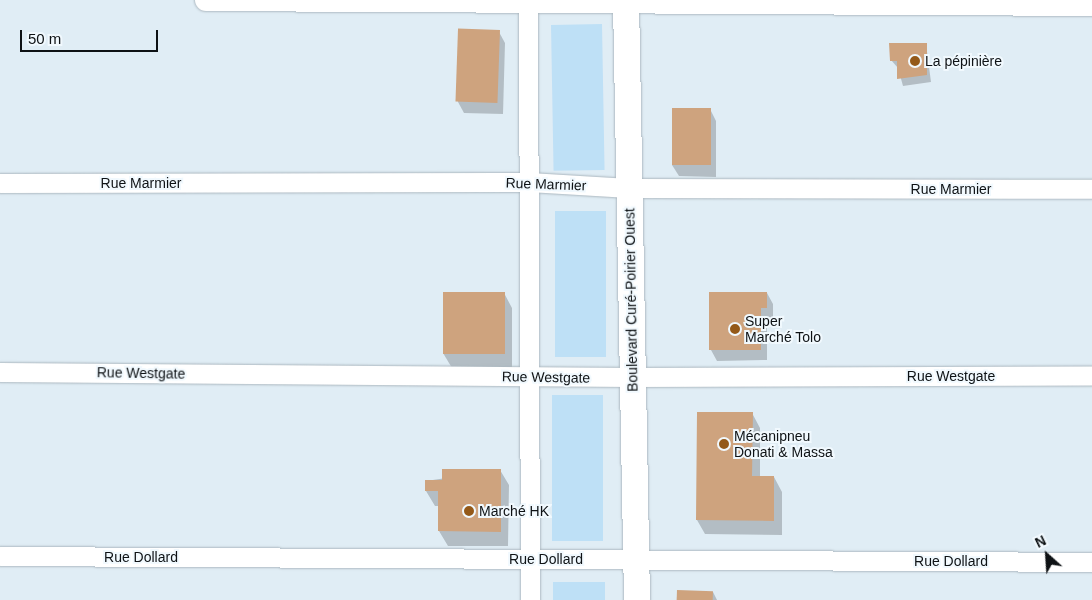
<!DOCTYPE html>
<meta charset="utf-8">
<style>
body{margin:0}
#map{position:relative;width:1092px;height:600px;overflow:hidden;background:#e0edf5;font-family:Helvetica,sans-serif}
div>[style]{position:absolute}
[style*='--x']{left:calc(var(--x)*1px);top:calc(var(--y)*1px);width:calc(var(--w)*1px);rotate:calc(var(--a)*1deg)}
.green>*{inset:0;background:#bee0f6;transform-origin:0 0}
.shadow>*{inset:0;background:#0003}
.building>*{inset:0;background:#cea37e;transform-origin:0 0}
.roads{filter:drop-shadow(0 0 1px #abb7bf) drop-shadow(0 0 1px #abb7bf)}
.minor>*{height:19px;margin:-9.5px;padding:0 9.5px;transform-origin:9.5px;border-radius:9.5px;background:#fff}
.tertiary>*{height:22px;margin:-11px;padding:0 11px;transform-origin:11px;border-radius:11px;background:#fff}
.secondary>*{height:26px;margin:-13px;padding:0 13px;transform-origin:13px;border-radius:13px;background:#fff}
.dots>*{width:14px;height:14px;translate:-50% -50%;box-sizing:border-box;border:2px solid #f1f9fe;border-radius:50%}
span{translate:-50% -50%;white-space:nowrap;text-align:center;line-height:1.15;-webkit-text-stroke:4px #f1f9fe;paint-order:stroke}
.poi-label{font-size:14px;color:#0e1215}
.left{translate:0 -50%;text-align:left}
.street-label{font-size:14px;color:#0e1215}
.north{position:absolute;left:1022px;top:530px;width:50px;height:50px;-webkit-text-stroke:4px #f1f9fe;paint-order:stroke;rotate:334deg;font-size:14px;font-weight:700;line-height:20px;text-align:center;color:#0e1215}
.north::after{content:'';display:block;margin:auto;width:18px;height:22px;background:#0e1215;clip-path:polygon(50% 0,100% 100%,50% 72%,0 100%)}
.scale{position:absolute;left:20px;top:30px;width:138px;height:22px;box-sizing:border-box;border:2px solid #0e1215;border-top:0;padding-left:6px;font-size:15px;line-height:18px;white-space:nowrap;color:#0e1215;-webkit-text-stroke:4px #f1f9fe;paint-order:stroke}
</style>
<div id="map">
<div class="green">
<div style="left:602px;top:24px;width:146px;height:51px;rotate:89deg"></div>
<div style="left:555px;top:211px;width:51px;height:146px"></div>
<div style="left:552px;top:395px;width:51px;height:146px"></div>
<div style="left:605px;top:582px;width:18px;height:52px;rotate:90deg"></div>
</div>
<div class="shadow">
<div style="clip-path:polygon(499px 32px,505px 43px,503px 114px,464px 113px,458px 102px,459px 34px)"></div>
<div style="clip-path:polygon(926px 44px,931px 82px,903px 86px,898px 68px,891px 60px)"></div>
<div style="clip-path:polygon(673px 109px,710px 109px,716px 121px,716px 177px,679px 176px,672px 165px)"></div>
<div style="clip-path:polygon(504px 293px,512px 308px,512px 368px,452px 368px,443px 353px)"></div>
<div style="clip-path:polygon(767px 293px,773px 304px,773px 319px,767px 319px,767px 360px,717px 361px,711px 350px)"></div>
<div style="clip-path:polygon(698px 413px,752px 413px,760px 428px,760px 477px,774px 477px,782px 492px,782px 535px,705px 534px,697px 520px)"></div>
<div style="clip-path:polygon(500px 470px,509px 485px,508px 546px,448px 546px,439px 531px,439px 506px,435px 506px,426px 491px,426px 481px)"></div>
<div style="clip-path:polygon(713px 592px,717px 600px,678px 600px)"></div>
</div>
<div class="building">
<div style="left:500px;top:30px;width:73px;height:42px;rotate:92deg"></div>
<div style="clip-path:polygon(889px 43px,927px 43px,927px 75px,897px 79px,897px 61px,890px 61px)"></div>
<div style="left:672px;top:108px;width:39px;height:57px"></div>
<div style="left:443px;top:292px;width:62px;height:62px"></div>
<div style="clip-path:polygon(709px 292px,767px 292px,767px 308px,761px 308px,761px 350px,709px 350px)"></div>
<div style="clip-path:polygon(697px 412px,753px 412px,752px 476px,774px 476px,774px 521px,696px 520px)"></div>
<div style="clip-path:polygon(442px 469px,501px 469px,501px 532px,438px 531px,438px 491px,425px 491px,425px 480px,442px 480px)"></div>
<div style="left:677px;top:590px;width:36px;height:10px;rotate:2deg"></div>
</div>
<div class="roads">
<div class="minor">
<div style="--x:528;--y:2;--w:598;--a:89.81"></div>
<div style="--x:0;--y:183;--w:529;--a:-0.11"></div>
<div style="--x:529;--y:182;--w:100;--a:3.4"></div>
<div style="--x:629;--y:188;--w:463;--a:0.1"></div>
<div style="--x:0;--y:372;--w:633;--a:0.45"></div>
<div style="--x:633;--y:377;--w:459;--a:-0.2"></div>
<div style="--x:0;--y:556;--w:1092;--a:0.31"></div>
</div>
<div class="tertiary">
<div style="--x:206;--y:0;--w:886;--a:0.32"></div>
</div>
<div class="secondary">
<div style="--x:626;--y:0;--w:600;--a:88.95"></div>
</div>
</div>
<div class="dots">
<div style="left:915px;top:61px;background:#945919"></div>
<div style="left:735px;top:329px;background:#945919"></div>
<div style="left:724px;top:444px;background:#945919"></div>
<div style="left:469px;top:511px;background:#945919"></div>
</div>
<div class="poi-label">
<span class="left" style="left:925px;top:61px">La pépinière</span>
<span class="left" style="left:745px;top:329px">Super<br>Marché Tolo</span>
<span class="left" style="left:734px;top:444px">Mécanipneu<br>Donati &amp; Massa</span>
<span class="left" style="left:479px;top:511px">Marché HK</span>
</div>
<div class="street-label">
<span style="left:141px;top:183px">Rue Marmier</span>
<span style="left:546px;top:184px;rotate:2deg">Rue Marmier</span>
<span style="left:951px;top:189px">Rue Marmier</span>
<span style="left:631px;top:300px;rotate:-91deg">Boulevard Curé-Poirier Ouest</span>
<span style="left:141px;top:373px;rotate:1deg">Rue Westgate</span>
<span style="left:951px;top:376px">Rue Westgate</span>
<span style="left:546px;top:377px;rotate:1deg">Rue Westgate</span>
<span style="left:141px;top:557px">Rue Dollard</span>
<span style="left:546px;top:559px">Rue Dollard</span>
<span style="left:951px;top:561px">Rue Dollard</span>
</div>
<div class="north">N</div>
<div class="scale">50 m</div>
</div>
